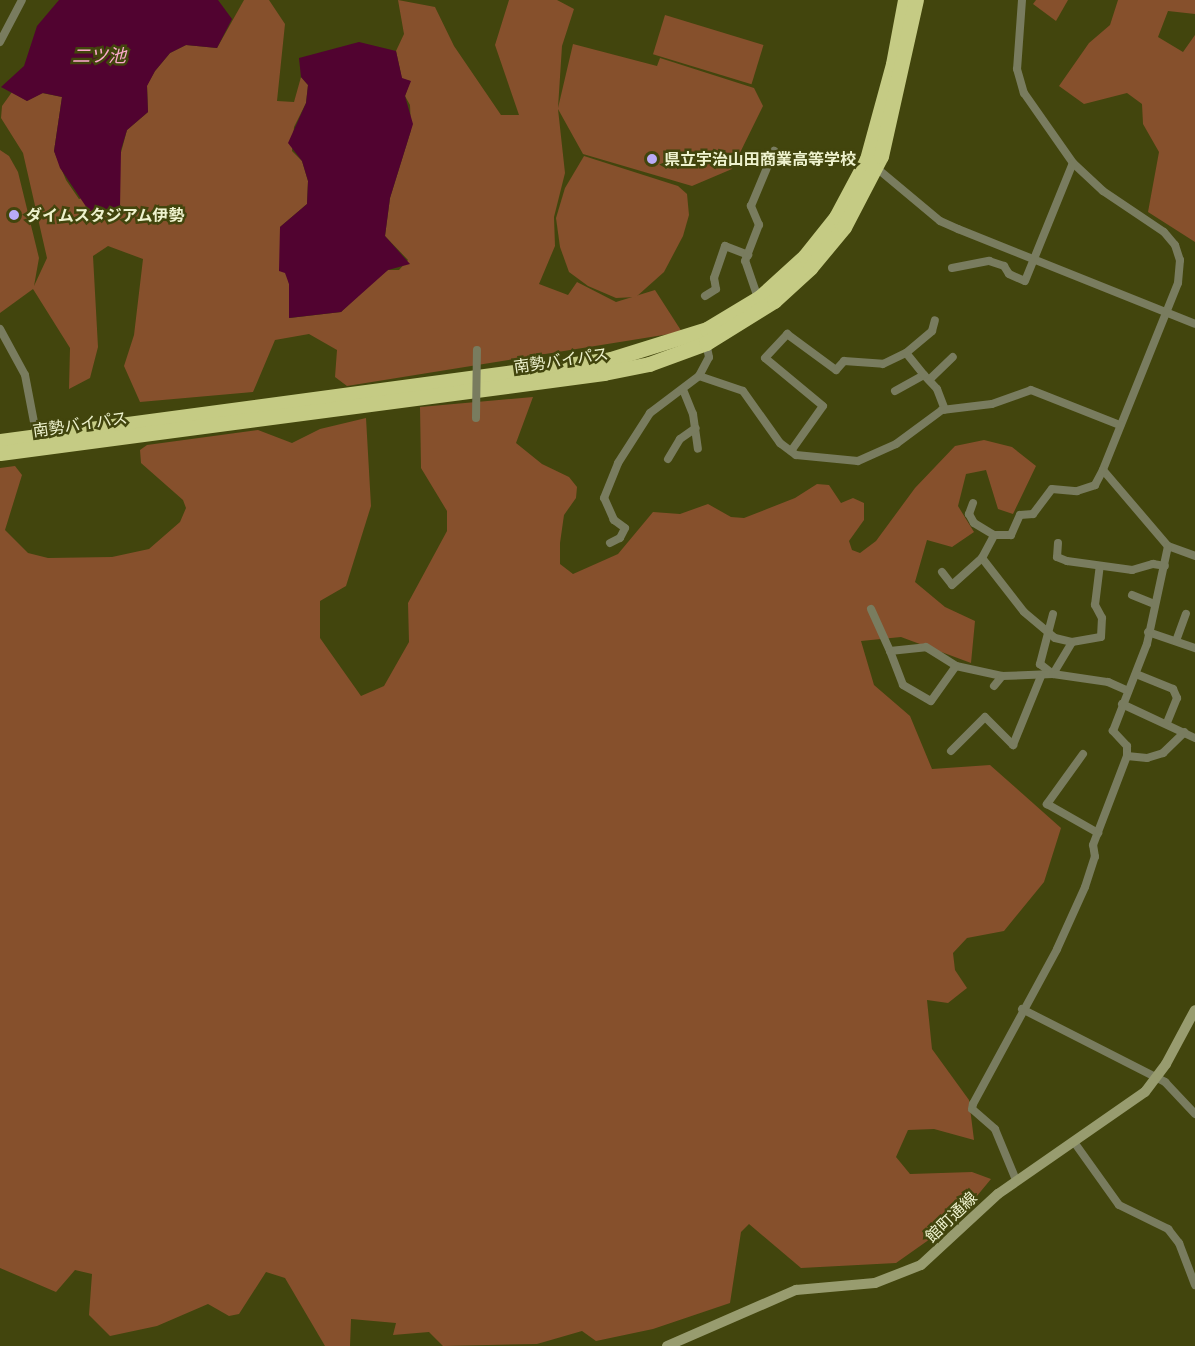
<!DOCTYPE html>
<meta charset="utf-8">
<style>
body{margin:0}
#map{position:relative;width:1195px;height:1346px;overflow:hidden;background:#42450d;font-family:"Asap Condensed","Noto Sans JP",sans-serif}
div>[style]{position:absolute}
[style*='--x']{left:calc(var(--x)*1px);top:calc(var(--y)*1px);width:calc(var(--w)*1px);rotate:calc(var(--a)*1deg)}
.green>*{inset:0;background:#86502c;transform-origin:0 0}
.water>*{inset:0;background:#510330}
.street>*{height:8px;margin:-4px;padding:0 4px;transform-origin:4px;border-radius:4px;background:#797c5f}
.secondary>*{height:10px;margin:-5px;padding:0 5px;transform-origin:5px;border-radius:5px;background:#989c6f}
.highway>*{height:15px;margin:-7.5px;padding:0 7.5px;transform-origin:7.5px;border-radius:7.5px;background:#c5cb84}
.street-bridge>*{height:8px;margin:-4px;padding:0 4px;transform-origin:4px;border-radius:4px;background:#797c5f}
.dots>*{width:16px;height:16px;translate:-50% -50%;box-sizing:border-box;border:3px solid #42450d;border-radius:50%}
span{translate:-50% -50%;white-space:nowrap;text-align:center;line-height:1.15;-webkit-text-stroke:5px #42450d;paint-order:stroke}
.poi-label{font-size:16px;color:#eef2ce;font-weight:700}
.left{translate:0 -50%;text-align:left}
.street-label{font-size:16px;color:#eef2ce}
.water-label{font-size:18px;color:#fba9cc;font-style:italic}
</style>
<div id="map">
<div class="green">
<div style="clip-path:polygon(244px 0,269px 0,285px 24px,277px 101px,294px 102px,301px 77px,308px 85px,306px 103px,294px 127px,292px 151px,302px 161px,308px 181px,307px 204px,280px 227px,289px 284px,290px 318px,341px 312px,377px 278px,388px 270px,399px 270px,408px 260px,385px 236px,390px 198px,411px 130px,410px 105px,405px 96px,410px 81px,402px 79px,396px 51px,404px 34px,398px 0,435px 7px,454px 46px,501px 115px,519px 115px,495px 45px,509px 0,557px 0,574px 9px,562px 46px,558px 108px,573px 44px,657px 66px,660px 58px,754px 88px,763px 106px,732px 169px,692px 186px,583px 154px,558px 109px,565px 173px,554px 217px,555px 246px,539px 284px,568px 295px,577px 282px,616px 302px,655px 290px,682px 332px,347px 386px,335px 377px,337px 350px,309px 334px,275px 340px,253px 392px,140px 402px,124px 366px,134px 335px,143px 259px,108px 246px,93px 256px,98px 347px,90px 378px,69px 389px,70px 348px,33px 289px,0 313px,0 150px,9px 156px,18px 172px,39px 258px,34px 286px,47px 258px,23px 153px,1px 118px,2px 106px,12px 92px,27px 101px,42px 93px,62px 97px,54px 151px,66px 180px,79px 199px,119px 185px,119px 160px,127px 130px,148px 112px,147px 85px,155px 71px,170px 53px,186px 45px,217px 48px)"></div>
<div style="clip-path:polygon(1036px 0,1068px 0,1056px 21px,1033px 4px)"></div>
<div style="clip-path:polygon(1118px 0,1195px 0,1195px 14px,1168px 11px,1158px 37px,1183px 52px,1195px 35px,1195px 242px,1148px 212px,1159px 152px,1143px 124px,1142px 104px,1127px 93px,1084px 104px,1059px 86px,1089px 43px,1110px 25px)"></div>
<div style="left:665px;top:15px;width:103px;height:41px;rotate:17deg"></div>
<div style="clip-path:polygon(584px 156px,678px 186px,687px 194px,689px 215px,683px 236px,664px 272px,636px 297px,616px 298px,588px 286px,569px 272px,560px 247px,556px 218px,565px 188px)"></div>
<div style="clip-path:polygon(533px 397px,516px 443px,542px 464px,569px 477px,577px 487px,576px 498px,564px 515px,560px 543px,560px 564px,573px 574px,618px 554px,653px 512px,680px 514px,708px 504px,731px 517px,744px 518px,795px 498px,817px 484px,829px 485px,841px 503px,853px 498px,864px 503px,864px 520px,849px 541px,852px 550px,860px 553px,876px 541px,915px 488px,955px 446px,984px 440px,1012px 447px,1036px 466px,1013px 514px,998px 509px,986px 470px,966px 474px,958px 506px,974px 532px,952px 547px,927px 540px,915px 582px,945px 607px,975px 621px,971px 663px,901px 637px,861px 641px,874px 685px,910px 716px,932px 769px,990px 765px,1061px 828px,1044px 882px,1004px 931px,967px 938px,953px 953px,955px 970px,967px 988px,948px 1003px,927px 1000px,932px 1049px,969px 1100px,974px 1140px,934px 1129px,908px 1130px,896px 1157px,910px 1174px,972px 1172px,991px 1179px,957px 1220px,896px 1263px,801px 1268px,749px 1224px,741px 1232px,730px 1303px,653px 1329px,596px 1341px,582px 1331px,537px 1344px,443px 1346px,429px 1332px,393px 1335px,396px 1323px,351px 1319px,350px 1346px,325px 1346px,285px 1278px,266px 1272px,239px 1314px,229px 1316px,208px 1304px,157px 1326px,110px 1336px,89px 1315px,92px 1274px,75px 1270px,56px 1292px,0 1268px,0 468px,15px 466px,22px 475px,5px 530px,28px 553px,48px 558px,112px 557px,149px 549px,180px 522px,186px 508px,183px 500px,141px 463px,140px 450px,147px 445px,258px 430px,292px 443px,320px 429px,366px 418px,371px 506px,346px 586px,320px 601px,320px 638px,361px 696px,384px 686px,409px 642px,408px 603px,447px 531px,447px 511px,421px 468px,420px 407px)"></div>
</div>
<div class="water">
<div style="clip-path:polygon(59px 0,218px 0,232px 19px,217px 48px,186px 45px,170px 53px,155px 71px,147px 86px,148px 112px,127px 130px,121px 150px,120px 208px,89px 211px,60px 168px,54px 151px,62px 97px,43px 93px,27px 101px,1px 87px,24px 66px,37px 26px)"></div>
<div style="clip-path:polygon(359px 42px,396px 51px,402px 78px,411px 81px,405px 96px,413px 124px,390px 198px,385px 236px,410px 264px,388px 270px,341px 312px,289px 318px,289px 284px,285px 273px,279px 271px,280px 227px,307px 204px,308px 181px,302px 161px,288px 143px,306px 103px,308px 85px,301px 77px,299px 58px)"></div>
</div>
<div class="street">
<div style="--x:1022;--y:0;--w:69;--a:94.1"></div>
<div style="--x:1017;--y:69;--w:25;--a:74"></div>
<div style="--x:1024;--y:93;--w:85;--a:55"></div>
<div style="--x:1073;--y:163;--w:41;--a:43"></div>
<div style="--x:1103;--y:191;--w:73;--a:33.9"></div>
<div style="--x:1164;--y:232;--w:17;--a:50"></div>
<div style="--x:1175;--y:245;--w:16;--a:72"></div>
<div style="--x:1180;--y:260;--w:23;--a:95"></div>
<div style="--x:1178;--y:283;--w:201;--a:111.9"></div>
<div style="--x:1103;--y:470;--w:100;--a:49.5"></div>
<div style="--x:1168;--y:546;--w:29;--a:20"></div>
<div style="--x:0;--y:42;--w:47;--a:-62.4"></div>
<div style="--x:873;--y:165;--w:87;--a:39.9"></div>
<div style="--x:940;--y:221;--w:20;--a:24"></div>
<div style="--x:958;--y:229;--w:255;--a:21.8"></div>
<div style="--x:952;--y:268;--w:38;--a:-11"></div>
<div style="--x:989;--y:261;--w:16;--a:18"></div>
<div style="--x:1004;--y:266;--w:9;--a:58"></div>
<div style="--x:1009;--y:274;--w:17;--a:24"></div>
<div style="--x:1025;--y:281;--w:127;--a:-67.9"></div>
<div style="--x:705;--y:296;--w:13;--a:-32"></div>
<div style="--x:716;--y:289;--w:11;--a:-100"></div>
<div style="--x:714;--y:278;--w:34;--a:-71"></div>
<div style="--x:725;--y:246;--w:25;--a:21"></div>
<div style="--x:758;--y:298;--w:39;--a:-109"></div>
<div style="--x:745;--y:261;--w:39;--a:-69"></div>
<div style="--x:759;--y:225;--w:21;--a:-113"></div>
<div style="--x:751;--y:206;--w:60;--a:-67.3"></div>
<div style="--x:0;--y:329;--w:52;--a:61.5"></div>
<div style="--x:25;--y:375;--w:64;--a:79.2"></div>
<div style="--x:924;--y:375;--w:19;--a:47"></div>
<div style="--x:937;--y:389;--w:22;--a:69"></div>
<div style="--x:699;--y:376;--w:46;--a:18.8"></div>
<div style="--x:743;--y:391;--w:64;--a:54.6"></div>
<div style="--x:780;--y:443;--w:20;--a:37"></div>
<div style="--x:796;--y:455;--w:62;--a:5.5"></div>
<div style="--x:858;--y:461;--w:42;--a:-24.1"></div>
<div style="--x:896;--y:444;--w:57;--a:-36.5"></div>
<div style="--x:942;--y:410;--w:50;--a:-6.8"></div>
<div style="--x:992;--y:404;--w:41;--a:-19.7"></div>
<div style="--x:1031;--y:390;--w:96;--a:21.5"></div>
<div style="--x:929;--y:380;--w:33;--a:-44"></div>
<div style="--x:895;--y:391;--w:33;--a:-29"></div>
<div style="--x:924;--y:375;--w:28;--a:-129"></div>
<div style="--x:684;--y:392;--w:24;--a:68"></div>
<div style="--x:693;--y:414;--w:35;--a:82"></div>
<div style="--x:791;--y:451;--w:55;--a:-54.6"></div>
<div style="--x:823;--y:406;--w:75;--a:-140.4"></div>
<div style="--x:765;--y:358;--w:33;--a:-47"></div>
<div style="--x:787;--y:334;--w:61;--a:36.3"></div>
<div style="--x:836;--y:370;--w:12;--a:-48"></div>
<div style="--x:844;--y:361;--w:39;--a:4"></div>
<div style="--x:883;--y:364;--w:25;--a:-26"></div>
<div style="--x:906;--y:353;--w:34;--a:-40"></div>
<div style="--x:932;--y:331;--w:11;--a:-75"></div>
<div style="--x:668;--y:459;--w:23;--a:-59"></div>
<div style="--x:680;--y:439;--w:19;--a:-35"></div>
<div style="--x:973;--y:503;--w:12;--a:110"></div>
<div style="--x:969;--y:514;--w:10;--a:61"></div>
<div style="--x:974;--y:523;--w:23;--a:31"></div>
<div style="--x:994;--y:535;--w:17;--a:0"></div>
<div style="--x:1011;--y:535;--w:22;--a:-66"></div>
<div style="--x:1020;--y:515;--w:13;--a:-4"></div>
<div style="--x:1033;--y:514;--w:31;--a:-53"></div>
<div style="--x:1052;--y:489;--w:25;--a:5"></div>
<div style="--x:1077;--y:491;--w:19;--a:-18"></div>
<div style="--x:1095;--y:485;--w:17;--a:-62"></div>
<div style="--x:610;--y:543;--w:11;--a:-27"></div>
<div style="--x:620;--y:538;--w:11;--a:-63"></div>
<div style="--x:625;--y:528;--w:14;--a:-144"></div>
<div style="--x:614;--y:520;--w:24;--a:-114"></div>
<div style="--x:604;--y:498;--w:38;--a:-68"></div>
<div style="--x:618;--y:463;--w:59;--a:-57.4"></div>
<div style="--x:650;--y:413;--w:61;--a:-37.1"></div>
<div style="--x:699;--y:376;--w:21;--a:-62"></div>
<div style="--x:709;--y:357;--w:14;--a:-102"></div>
<div style="--x:1058;--y:543;--w:14;--a:94"></div>
<div style="--x:1057;--y:557;--w:11;--a:22"></div>
<div style="--x:1067;--y:561;--w:66;--a:7.9"></div>
<div style="--x:1132;--y:570;--w:22;--a:-16"></div>
<div style="--x:1153;--y:564;--w:12;--a:9"></div>
<div style="--x:982;--y:558;--w:68;--a:52.1"></div>
<div style="--x:1024;--y:612;--w:40;--a:40"></div>
<div style="--x:1055;--y:638;--w:17;--a:13"></div>
<div style="--x:1072;--y:642;--w:29;--a:-10"></div>
<div style="--x:1101;--y:637;--w:19;--a:-87"></div>
<div style="--x:1102;--y:618;--w:15;--a:-118"></div>
<div style="--x:1095;--y:605;--w:39;--a:-83"></div>
<div style="--x:942;--y:572;--w:16;--a:52"></div>
<div style="--x:952;--y:585;--w:40;--a:-42"></div>
<div style="--x:982;--y:558;--w:26;--a:-62"></div>
<div style="--x:1132;--y:595;--w:24;--a:22"></div>
<div style="--x:871;--y:609;--w:46;--a:65.7"></div>
<div style="--x:890;--y:651;--w:36;--a:-6"></div>
<div style="--x:926;--y:647;--w:36;--a:32"></div>
<div style="--x:956;--y:666;--w:47;--a:12.3"></div>
<div style="--x:1053;--y:614;--w:52;--a:104.6"></div>
<div style="--x:1040;--y:664;--w:16;--a:38"></div>
<div style="--x:1148;--y:632;--w:50;--a:18.8"></div>
<div style="--x:1176;--y:641;--w:29;--a:-70"></div>
<div style="--x:890;--y:651;--w:36;--a:69"></div>
<div style="--x:903;--y:685;--w:32;--a:30"></div>
<div style="--x:931;--y:701;--w:43;--a:-54.5"></div>
<div style="--x:1053;--y:674;--w:37;--a:-59"></div>
<div style="--x:1136;--y:674;--w:40;--a:22"></div>
<div style="--x:1173;--y:689;--w:10;--a:66"></div>
<div style="--x:1177;--y:698;--w:27;--a:112"></div>
<div style="--x:994;--y:686;--w:13;--a:-51"></div>
<div style="--x:1002;--y:676;--w:51;--a:-2.2"></div>
<div style="--x:1053;--y:674;--w:56;--a:8.3"></div>
<div style="--x:1108;--y:682;--w:22;--a:24"></div>
<div style="--x:1122;--y:704;--w:81;--a:25"></div>
<div style="--x:951;--y:751;--w:48;--a:-45"></div>
<div style="--x:985;--y:717;--w:40;--a:45"></div>
<div style="--x:1013;--y:745;--w:74;--a:-67.9"></div>
<div style="--x:1083;--y:754;--w:62;--a:125.8"></div>
<div style="--x:1047;--y:804;--w:59;--a:29.6"></div>
<div style="--x:1127;--y:756;--w:20;--a:6"></div>
<div style="--x:1147;--y:758;--w:17;--a:-17"></div>
<div style="--x:1163;--y:753;--w:30;--a:-44"></div>
<div style="--x:1022;--y:1009;--w:161;--a:27"></div>
<div style="--x:1165;--y:1082;--w:44;--a:46.8"></div>
<div style="--x:1074;--y:1142;--w:77;--a:54.5"></div>
<div style="--x:1119;--y:1205;--w:55;--a:26.1"></div>
<div style="--x:1168;--y:1229;--w:18;--a:52"></div>
<div style="--x:1179;--y:1243;--w:45;--a:69.1"></div>
<div style="--x:1016;--y:1180;--w:55;--a:-112.4"></div>
<div style="--x:995;--y:1129;--w:30;--a:-139"></div>
<div style="--x:972;--y:1109;--w:5;--a:-79"></div>
<div style="--x:973;--y:1104;--w:176;--a:-61.5"></div>
<div style="--x:1057;--y:949;--w:68;--a:-65.7"></div>
<div style="--x:1085;--y:887;--w:32;--a:-72"></div>
<div style="--x:1095;--y:857;--w:12;--a:-99"></div>
<div style="--x:1093;--y:845;--w:95;--a:-69.1"></div>
<div style="--x:1127;--y:756;--w:10;--a:-90"></div>
<div style="--x:1127;--y:746;--w:21;--a:-133"></div>
<div style="--x:1113;--y:731;--w:93;--a:-68.7"></div>
<div style="--x:1147;--y:644;--w:100;--a:-77.9"></div>
</div>
<div class="secondary">
<div style="--x:667;--y:1346;--w:141;--a:-23.5"></div>
<div style="--x:796;--y:1290;--w:79;--a:-5.1"></div>
<div style="--x:875;--y:1283;--w:49;--a:-21.4"></div>
<div style="--x:921;--y:1265;--w:105;--a:-42.7"></div>
<div style="--x:998;--y:1194;--w:179;--a:-34.8"></div>
<div style="--x:1145;--y:1092;--w:35;--a:-53"></div>
<div style="--x:1166;--y:1064;--w:61;--a:-61.8"></div>
</div>
<div class="highway">
<div style="--x:0;--y:441;--w:616;--a:-7.64"></div>
<div style="--x:611;--y:359;--w:101;--a:-17.4"></div>
<div style="--x:707;--y:329;--w:62;--a:-31.1"></div>
<div style="--x:760;--y:297;--w:61;--a:-42.3"></div>
<div style="--x:805;--y:256;--w:50;--a:-51.5"></div>
<div style="--x:836;--y:217;--w:66;--a:-61.9"></div>
<div style="--x:867;--y:159;--w:98;--a:-74.7"></div>
<div style="--x:893;--y:64;--w:65;--a:-79.4"></div>
<div style="--x:0;--y:453;--w:609;--a:-7.54"></div>
<div style="--x:604;--y:373;--w:46;--a:-11.3"></div>
<div style="--x:649;--y:364;--w:61;--a:-20.2"></div>
<div style="--x:706;--y:343;--w:80;--a:-31.7"></div>
<div style="--x:774;--y:301;--w:49;--a:-42.5"></div>
<div style="--x:810;--y:268;--w:53;--a:-50.3"></div>
<div style="--x:844;--y:227;--w:80;--a:-62.5"></div>
<div style="--x:881;--y:156;--w:160;--a:-77.4"></div>
</div>
<div class="street-bridge">
<div style="--x:476;--y:418;--w:68;--a:-89.2"></div>
</div>
<div class="dots">
<div style="left:652px;top:159px;background:#b9abf7"></div>
<div style="left:14px;top:215px;background:#b9abf7"></div>
</div>
<div class="poi-label">
<span class="left" style="left:664px;top:159px">県立宇治山田商業高等学校</span>
<span class="left" style="left:26px;top:215px">ダイムスタジアム伊勢</span>
</div>
<div class="street-label">
<span style="left:561px;top:360px;rotate:-8deg">南勢バイパス</span>
<span style="left:80px;top:424px;rotate:-8deg">南勢バイパス</span>
<span style="left:951px;top:1217px;rotate:-44deg">館町通線</span>
</div>
<div class="water-label">
<span style="left:99px;top:56px">二ツ池</span>
</div>
</div>
